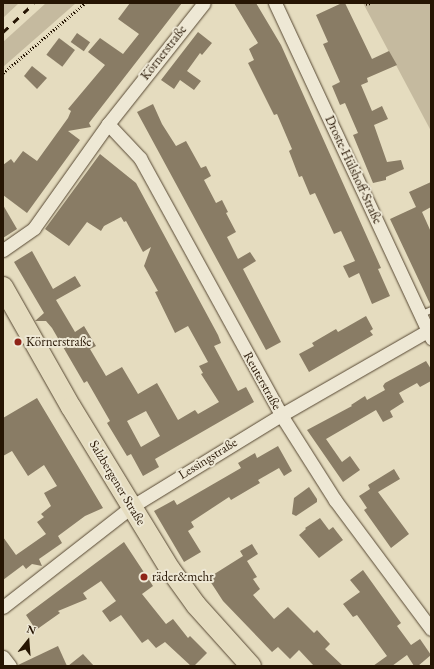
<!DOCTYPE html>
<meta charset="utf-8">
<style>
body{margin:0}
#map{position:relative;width:434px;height:669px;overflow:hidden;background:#e5dcbf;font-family:"EB Garamond",serif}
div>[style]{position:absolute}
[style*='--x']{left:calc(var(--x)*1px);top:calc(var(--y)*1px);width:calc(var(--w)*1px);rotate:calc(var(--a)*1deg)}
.green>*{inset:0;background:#c5ba9f}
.building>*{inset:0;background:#897c65;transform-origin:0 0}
.path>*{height:2.5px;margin-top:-1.25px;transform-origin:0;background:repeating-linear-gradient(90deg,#261503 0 1px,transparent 0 3px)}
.roads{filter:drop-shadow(0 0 1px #564732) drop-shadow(0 0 1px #564732)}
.service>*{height:6px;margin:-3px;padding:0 3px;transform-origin:3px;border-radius:3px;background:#eee8d5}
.minor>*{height:13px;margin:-6.5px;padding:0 6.5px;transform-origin:6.5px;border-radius:6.5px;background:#eee8d5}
.primary>*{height:20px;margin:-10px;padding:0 10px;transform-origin:10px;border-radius:10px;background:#e5dcbf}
.rail>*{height:3px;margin-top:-1.5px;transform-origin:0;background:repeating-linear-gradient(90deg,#261503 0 7px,transparent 0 14px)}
.dots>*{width:11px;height:11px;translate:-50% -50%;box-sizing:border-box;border:2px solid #eee8d5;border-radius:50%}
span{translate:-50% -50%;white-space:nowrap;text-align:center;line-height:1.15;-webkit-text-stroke:4px #eee8d5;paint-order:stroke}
.street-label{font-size:13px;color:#261503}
.poi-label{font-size:13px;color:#261503}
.left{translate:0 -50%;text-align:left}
.frame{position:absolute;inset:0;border:4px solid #261503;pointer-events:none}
.north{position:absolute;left:8px;top:621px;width:40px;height:40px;-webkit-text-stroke:3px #eee8d5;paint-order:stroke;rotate:17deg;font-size:11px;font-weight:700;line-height:16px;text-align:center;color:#261503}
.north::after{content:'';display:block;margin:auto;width:14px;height:18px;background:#261503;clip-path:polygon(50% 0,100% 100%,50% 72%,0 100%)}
</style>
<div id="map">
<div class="green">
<div style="clip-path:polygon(3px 3px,19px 3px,3px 18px)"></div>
<div style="clip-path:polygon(46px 3px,76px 3px,3px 67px,3px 42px)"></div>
<div style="clip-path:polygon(363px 3px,431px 3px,431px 131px)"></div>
</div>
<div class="building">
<div style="clip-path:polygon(130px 3px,182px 3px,89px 123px,91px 127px,68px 131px,80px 140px,27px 213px,3px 195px,3px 165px,11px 159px,14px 163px,23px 151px,37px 161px,68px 118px,71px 111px,68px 109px,105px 65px,88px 52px,100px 38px,123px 54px,139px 34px,118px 19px)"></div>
<div style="clip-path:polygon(234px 3px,256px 3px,281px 45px,381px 268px,378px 269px,390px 296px,372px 304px,359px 273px,349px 278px,343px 266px,355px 261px,341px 231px,334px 234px,315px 193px,310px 195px,302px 176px,299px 177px,289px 151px,292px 149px,277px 114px,274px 115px,248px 63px,254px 60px,249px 49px,258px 43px)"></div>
<div style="clip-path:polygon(342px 3px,345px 3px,372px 59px,389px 51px,397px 65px,367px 78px,368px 82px,361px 85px,372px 111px,382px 106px,388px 119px,374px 125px,387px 162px,401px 160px,404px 169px,386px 177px,386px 180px,373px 183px,353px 135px,358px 133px,345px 103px,340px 105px,332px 86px,340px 82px,323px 44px,328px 42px,316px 15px)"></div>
<div style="clip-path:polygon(198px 32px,212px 43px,202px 55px,200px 53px,187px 71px,201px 81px,194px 90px,180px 80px,174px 89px,161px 80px)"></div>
<div style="left:77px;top:33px;width:16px;height:11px;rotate:35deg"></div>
<div style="left:59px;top:38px;width:20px;height:21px;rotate:37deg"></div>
<div style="clip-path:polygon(32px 66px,47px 78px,37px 89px,24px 76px)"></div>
<div style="clip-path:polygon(153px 104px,162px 124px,176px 146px,186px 141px,201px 168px,206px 166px,211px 176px,204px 180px,216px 203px,222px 200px,228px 212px,226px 213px,236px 232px,227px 237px,238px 259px,250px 252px,256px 261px,243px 269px,281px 342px,266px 350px,137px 112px)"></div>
<div style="clip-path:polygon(evenodd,100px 154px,136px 183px,218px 335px,221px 343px,214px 346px,238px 391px,246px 387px,254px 402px,155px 459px,159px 467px,143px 476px,131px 454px,127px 456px,107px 423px,110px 421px,87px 381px,84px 383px,52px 328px,46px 321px,35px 321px,44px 313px,14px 262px,32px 251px,53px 289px,75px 276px,81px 286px,56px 300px,75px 332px,84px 326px,96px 346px,90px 349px,106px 376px,122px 367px,138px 394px,157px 383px,178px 420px,195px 410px,198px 414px,219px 402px,201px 374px,203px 373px,199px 366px,208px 362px,188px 326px,175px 333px,155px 292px,158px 291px,144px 266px,151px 247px,143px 252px,126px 221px,124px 222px,121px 217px,104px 226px,101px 231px,87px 222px,69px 246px,45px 229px,100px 154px,146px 411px,160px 436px,141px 447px,127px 421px,146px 411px)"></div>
<div style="clip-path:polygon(431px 182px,431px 207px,422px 212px,431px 232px,431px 306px,390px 219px,416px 207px,409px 192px)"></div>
<div style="clip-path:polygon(3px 205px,17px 229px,3px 238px)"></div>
<div style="clip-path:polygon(366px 316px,373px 329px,370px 331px,373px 335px,309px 372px,299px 354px,314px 346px,312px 343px,336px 329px,338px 332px)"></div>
<div style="clip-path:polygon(426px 361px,431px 369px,431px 381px,420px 387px,417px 383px,399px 393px,404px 402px,390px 411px,393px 417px,383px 422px,376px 410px,326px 439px,342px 462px,350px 456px,360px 470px,343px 482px,307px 430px,352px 406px,351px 405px,365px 396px,367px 400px,385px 390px,383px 386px,385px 383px)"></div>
<div style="clip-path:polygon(37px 398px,103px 508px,85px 516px,58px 536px,62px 543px,39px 559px,42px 566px,32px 564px,26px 569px,23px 565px,3px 580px,3px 537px,16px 555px,46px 534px,37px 522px,44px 517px,41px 514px,51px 506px,44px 493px,57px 486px,44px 465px,28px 476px,12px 451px,3px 456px,3px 418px)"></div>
<div style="clip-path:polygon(278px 446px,292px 471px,284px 476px,279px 468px,258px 480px,260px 483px,231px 500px,229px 497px,191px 522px,194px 527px,188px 531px,201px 552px,184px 562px,154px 511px,174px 500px,177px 505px,241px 468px,238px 463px,255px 453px,257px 458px)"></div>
<div style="clip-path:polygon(394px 469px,400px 479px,378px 492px,409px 534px,391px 548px,364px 510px,367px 508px,359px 496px,370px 489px,368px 485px)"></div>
<div style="clip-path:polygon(309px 487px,317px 499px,317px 502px,296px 516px,292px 514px,294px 498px)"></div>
<div style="clip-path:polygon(320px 518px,329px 530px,333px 527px,343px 540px,319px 558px,299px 535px,306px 529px,305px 528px)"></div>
<div style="clip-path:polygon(124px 542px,153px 586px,142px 594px,166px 624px,173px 619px,188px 638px,190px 636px,207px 653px,194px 666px,191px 666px,165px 642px,156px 648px,148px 639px,142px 643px,121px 615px,110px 622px,102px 611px,116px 601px,101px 581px,83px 593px,87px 599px,58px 611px,60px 613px,36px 630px,26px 615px)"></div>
<div style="clip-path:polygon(252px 544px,258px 554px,247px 561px,257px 577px,253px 579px,260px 589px,253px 595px,274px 619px,288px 607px,314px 633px,317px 630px,330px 644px,325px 649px,343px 666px,314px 666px,299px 650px,290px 659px,278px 647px,272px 652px,223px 601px,208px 578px,243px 556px,240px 551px)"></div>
<div style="clip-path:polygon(363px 570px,401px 623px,397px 626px,411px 645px,420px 639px,431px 655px,418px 666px,414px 666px,407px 655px,392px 666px,373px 666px,387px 656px,357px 615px,353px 617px,343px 604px,360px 592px,350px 580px)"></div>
<div style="clip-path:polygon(58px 646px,67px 666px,18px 666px,18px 665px)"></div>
<div style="clip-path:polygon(83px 654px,94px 666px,68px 666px)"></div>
</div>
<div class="path">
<div style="--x:366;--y:4;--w:4;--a:-14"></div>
<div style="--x:3;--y:73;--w:108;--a:-40.5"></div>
</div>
<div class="roads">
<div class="service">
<div style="--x:420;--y:315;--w:12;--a:-24"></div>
</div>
<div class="minor">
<div style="--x:275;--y:3;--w:370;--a:65"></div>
<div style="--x:108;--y:124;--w:47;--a:46.7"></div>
<div style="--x:140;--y:158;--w:293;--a:61.2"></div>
<div style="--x:281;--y:415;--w:101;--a:57.6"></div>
<div style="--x:335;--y:500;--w:161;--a:53.3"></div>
<div style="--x:3;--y:250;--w:38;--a:-35"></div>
<div style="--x:34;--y:228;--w:128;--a:-54.6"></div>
<div style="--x:108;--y:124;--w:154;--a:-51.6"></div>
<div style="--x:3;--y:607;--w:162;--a:-38"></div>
<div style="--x:131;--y:507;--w:176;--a:-31.5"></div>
<div style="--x:281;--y:415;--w:168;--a:-29.9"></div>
<div style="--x:3;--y:657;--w:11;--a:52"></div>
</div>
<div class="primary">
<div style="--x:3;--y:287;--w:138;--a:60.5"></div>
<div style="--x:71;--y:407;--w:190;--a:58.6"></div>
<div style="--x:170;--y:569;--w:44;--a:54.2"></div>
<div style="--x:196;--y:605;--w:82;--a:48"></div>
</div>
</div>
<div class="rail">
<div style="--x:3;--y:32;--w:42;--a:-43.1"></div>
</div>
<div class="dots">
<div style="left:18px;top:342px;background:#8f2418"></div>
<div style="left:144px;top:577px;background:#8f2418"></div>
</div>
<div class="street-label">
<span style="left:164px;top:53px;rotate:-52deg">Körnerstraße</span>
<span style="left:353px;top:170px;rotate:65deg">Droste-Hülshoff-Straße</span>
<span style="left:262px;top:381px;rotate:61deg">Reuterstraße</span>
<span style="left:208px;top:459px;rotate:-32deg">Lessingstraße</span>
<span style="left:117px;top:483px;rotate:59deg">Salzbergener Straße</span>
</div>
<div class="poi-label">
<span class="left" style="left:26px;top:342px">Körnerstraße</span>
<span class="left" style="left:152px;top:577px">räder&amp;mehr</span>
</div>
<div class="frame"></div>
<div class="north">N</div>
</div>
